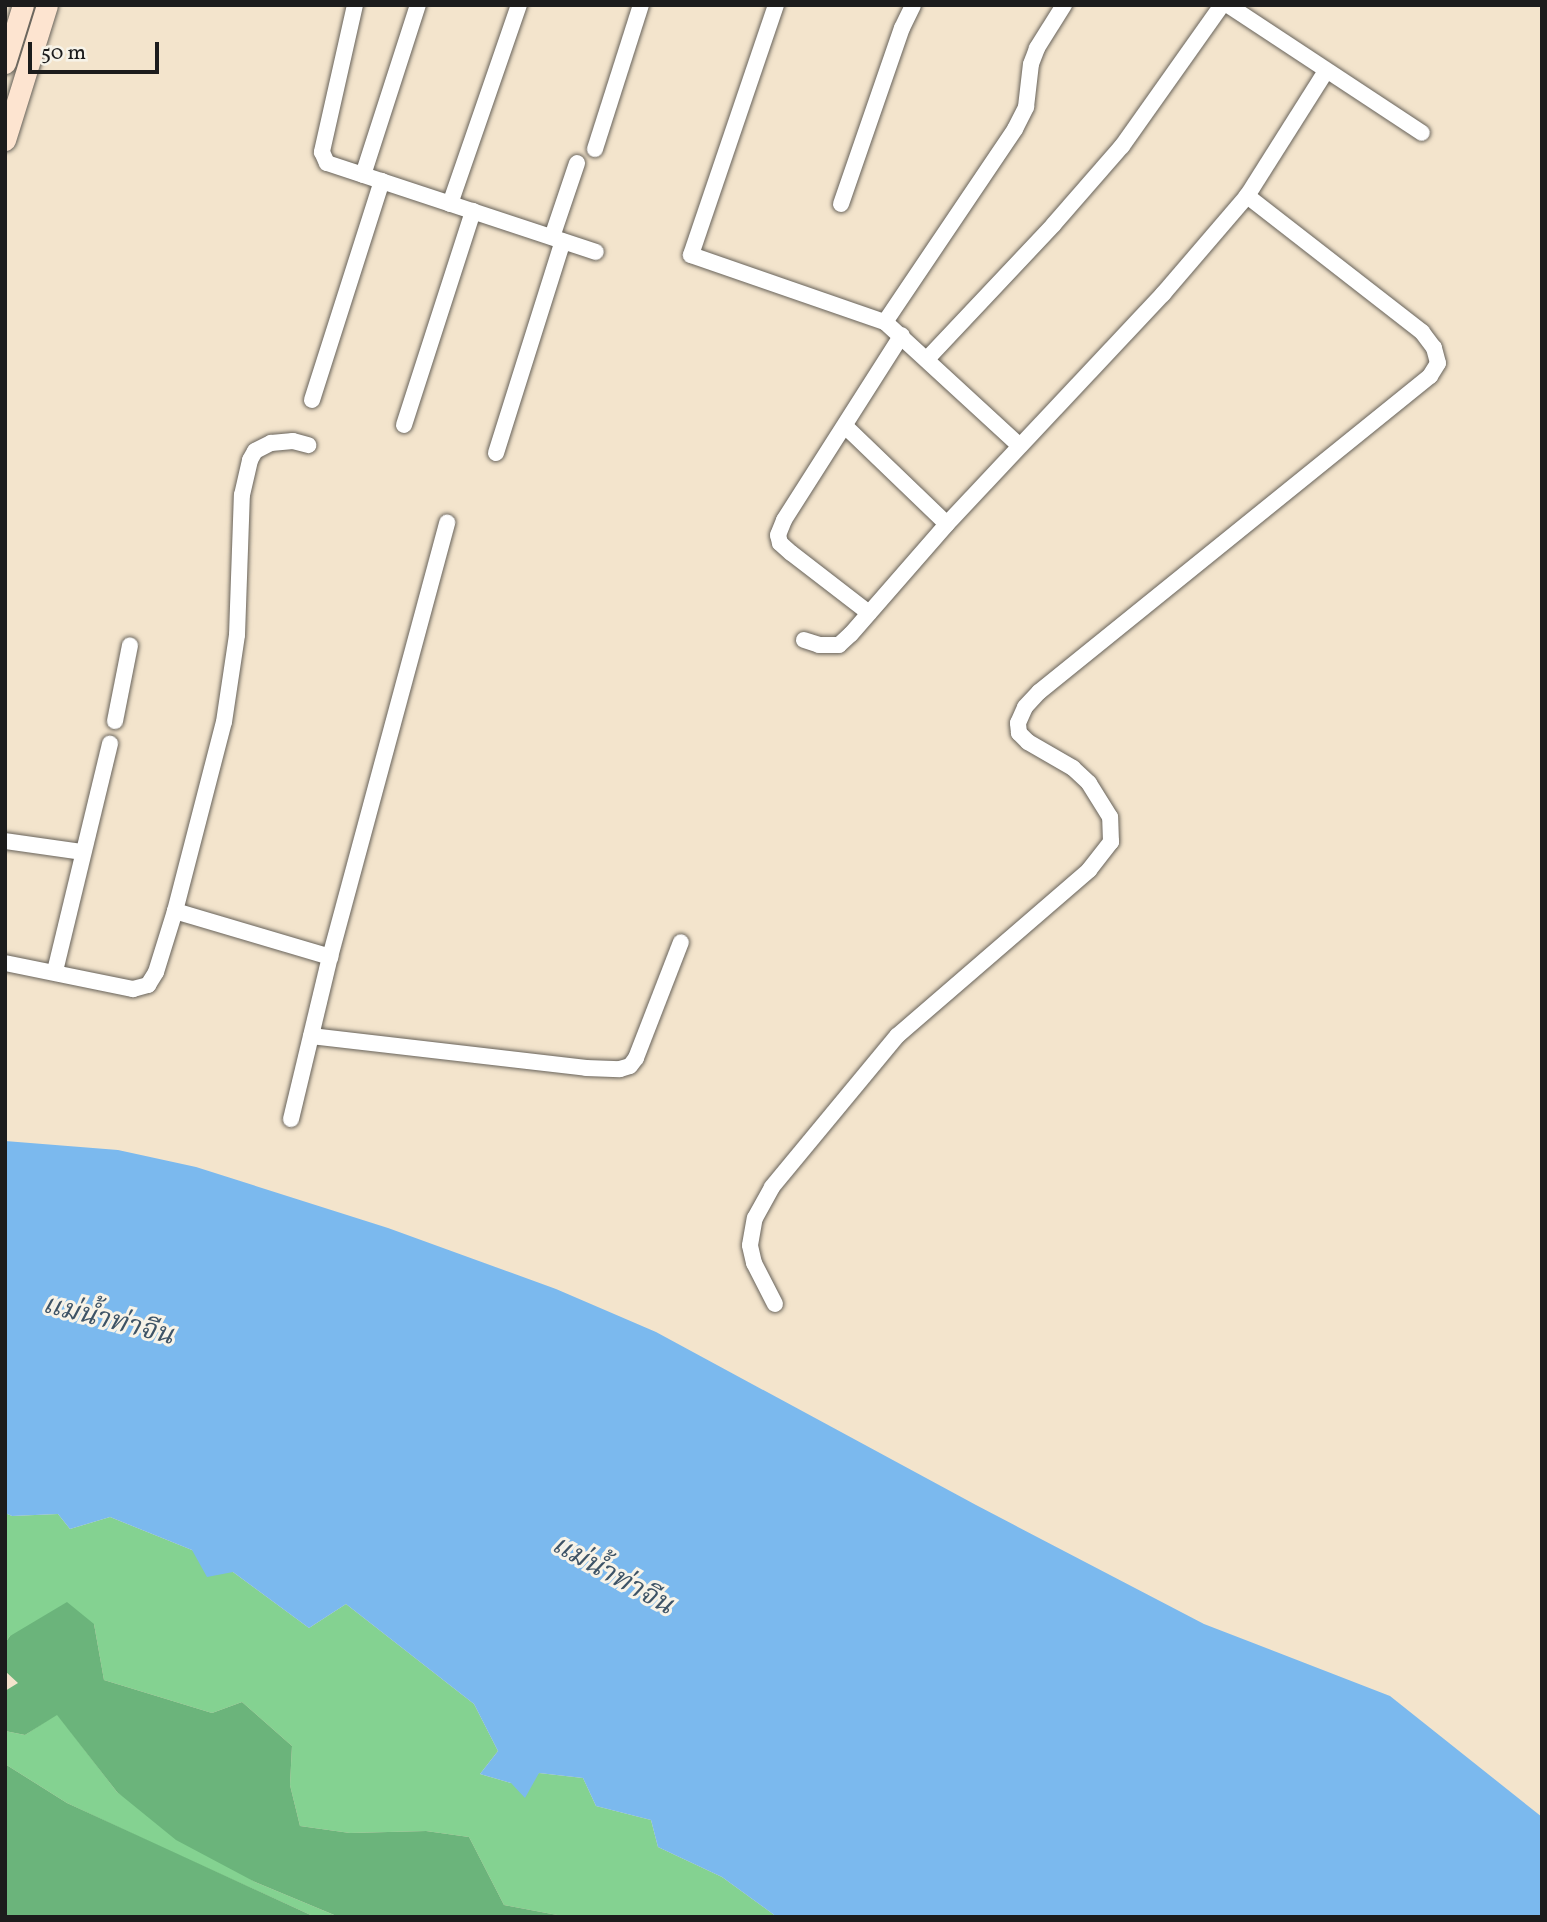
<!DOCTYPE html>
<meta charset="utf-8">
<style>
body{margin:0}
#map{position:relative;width:1547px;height:1922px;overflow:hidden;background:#f3e4cc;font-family:Vollkorn,"Noto Serif Thai",serif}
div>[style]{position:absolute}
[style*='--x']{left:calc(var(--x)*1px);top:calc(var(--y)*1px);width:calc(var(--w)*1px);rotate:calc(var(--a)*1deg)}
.green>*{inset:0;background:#84d291}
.forest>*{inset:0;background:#6bb47b}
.water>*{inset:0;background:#7bb9ee}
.roads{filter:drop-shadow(0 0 2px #67625a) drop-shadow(0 0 2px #67625a)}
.minor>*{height:16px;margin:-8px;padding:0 8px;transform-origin:8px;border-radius:8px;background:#fff}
.secondary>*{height:21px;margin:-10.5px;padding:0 10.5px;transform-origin:10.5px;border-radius:10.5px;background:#fde4d0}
span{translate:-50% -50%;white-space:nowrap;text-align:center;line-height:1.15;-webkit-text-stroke:6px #f7f3e8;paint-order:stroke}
.water-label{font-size:28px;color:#3d5366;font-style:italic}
.frame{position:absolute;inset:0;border:7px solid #1c1c1c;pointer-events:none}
.scale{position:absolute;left:28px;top:42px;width:131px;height:32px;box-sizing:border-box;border:4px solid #1c1c1c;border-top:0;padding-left:9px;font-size:21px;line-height:24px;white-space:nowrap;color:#1c1c1c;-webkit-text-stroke:5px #f7f3e8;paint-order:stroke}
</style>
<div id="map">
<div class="green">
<div style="clip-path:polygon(5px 1513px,12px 1516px,58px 1514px,70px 1529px,110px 1517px,192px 1550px,233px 1572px,309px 1628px,346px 1604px,474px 1704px,498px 1751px,480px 1774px,511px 1783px,539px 1773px,583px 1778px,596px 1806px,651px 1820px,658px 1847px,722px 1877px,777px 1917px,568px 1917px,504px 1905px,469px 1837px,426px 1831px,350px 1833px,300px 1826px,290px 1785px,292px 1746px,242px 1702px,212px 1713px,104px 1680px,94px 1624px,10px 1636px,5px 1643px)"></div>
<div style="clip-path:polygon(57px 1714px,117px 1792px,255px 1882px,339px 1917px,315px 1917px,163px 1848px,67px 1803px,5px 1764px,5px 1731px,25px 1735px)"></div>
</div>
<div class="forest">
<div style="clip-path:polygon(67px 1602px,94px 1624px,104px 1680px,212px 1713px,242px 1702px,292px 1746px,290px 1785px,300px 1826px,350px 1833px,426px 1831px,469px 1837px,504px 1905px,568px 1917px,339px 1917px,255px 1882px,176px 1840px,117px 1792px,57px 1715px,25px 1735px,5px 1731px,5px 1691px,18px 1683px,5px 1671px,5px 1643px,10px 1636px)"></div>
<div style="clip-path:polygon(5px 1764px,67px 1803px,315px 1917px,5px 1917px)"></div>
</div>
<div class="water">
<div style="clip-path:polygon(5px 1141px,118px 1150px,196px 1167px,388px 1228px,556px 1289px,656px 1332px,976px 1505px,1204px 1624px,1390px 1696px,1542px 1817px,1542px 1917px,777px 1917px,722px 1877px,658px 1847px,651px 1820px,596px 1806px,583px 1778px,539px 1773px,525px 1798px,511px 1783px,480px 1774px,498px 1751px,474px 1704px,346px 1604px,309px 1628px,233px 1572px,207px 1577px,192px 1550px,110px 1517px,70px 1529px,58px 1514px,12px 1516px,5px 1513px)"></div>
</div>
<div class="roads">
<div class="minor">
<div style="--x:355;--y:5;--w:151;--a:102.7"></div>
<div style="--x:322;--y:152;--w:12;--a:66"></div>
<div style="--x:327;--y:163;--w:283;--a:18.3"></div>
<div style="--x:776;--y:5;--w:264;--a:108.8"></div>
<div style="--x:691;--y:255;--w:205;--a:19.1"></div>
<div style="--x:885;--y:322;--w:183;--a:42.6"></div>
<div style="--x:1228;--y:5;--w:232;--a:33.4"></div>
<div style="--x:595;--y:149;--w:151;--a:-72.3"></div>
<div style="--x:363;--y:175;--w:179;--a:-72.1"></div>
<div style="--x:450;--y:204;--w:211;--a:-70.9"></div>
<div style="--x:841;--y:204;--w:186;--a:-70.9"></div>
<div style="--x:902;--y:28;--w:25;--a:-64"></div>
<div style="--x:552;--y:237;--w:78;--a:-71.3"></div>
<div style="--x:885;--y:322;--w:233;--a:-56"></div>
<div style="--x:1015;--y:129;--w:25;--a:-63"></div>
<div style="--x:1026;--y:107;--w:43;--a:-83.4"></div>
<div style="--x:1031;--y:64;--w:17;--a:-69"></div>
<div style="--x:1037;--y:48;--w:51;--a:-57.9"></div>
<div style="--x:927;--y:359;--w:185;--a:-46.7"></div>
<div style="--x:1054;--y:224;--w:103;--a:-48.9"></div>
<div style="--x:1122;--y:146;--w:173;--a:-54.7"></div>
<div style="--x:312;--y:400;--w:230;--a:-72.3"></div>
<div style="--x:404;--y:425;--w:225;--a:-72.1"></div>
<div style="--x:845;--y:426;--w:141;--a:43.9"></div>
<div style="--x:496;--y:453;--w:222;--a:-72.5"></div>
<div style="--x:869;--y:613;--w:98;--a:-142.4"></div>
<div style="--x:791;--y:553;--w:15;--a:-138"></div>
<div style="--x:780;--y:543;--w:8;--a:-104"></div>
<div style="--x:778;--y:535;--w:16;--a:-68"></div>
<div style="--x:784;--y:520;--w:219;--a:-57.5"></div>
<div style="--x:804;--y:640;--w:16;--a:18"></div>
<div style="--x:819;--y:645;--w:20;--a:0"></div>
<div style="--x:839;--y:645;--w:16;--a:-43"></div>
<div style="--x:851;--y:634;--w:146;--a:-48.9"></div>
<div style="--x:947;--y:524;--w:316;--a:-46.8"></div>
<div style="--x:1163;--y:294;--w:129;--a:-49.4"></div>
<div style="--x:1247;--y:196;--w:148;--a:-57.7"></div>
<div style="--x:115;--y:721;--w:77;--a:-78.8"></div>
<div style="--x:5;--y:841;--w:78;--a:8.1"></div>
<div style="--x:175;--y:911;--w:162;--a:16.5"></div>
<div style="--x:330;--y:957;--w:450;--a:-74.9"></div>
<div style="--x:5;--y:963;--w:131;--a:11.5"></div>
<div style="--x:133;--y:989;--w:16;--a:-15"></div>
<div style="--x:148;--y:985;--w:15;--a:-58"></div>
<div style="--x:156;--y:972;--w:64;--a:-72.7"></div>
<div style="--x:175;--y:911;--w:195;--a:-75.5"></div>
<div style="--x:224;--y:722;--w:88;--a:-81.5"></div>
<div style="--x:237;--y:635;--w:140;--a:-88"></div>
<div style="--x:242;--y:495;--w:36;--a:-77"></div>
<div style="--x:250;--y:460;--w:10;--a:-61"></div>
<div style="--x:255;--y:451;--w:18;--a:-27"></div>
<div style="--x:271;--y:443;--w:22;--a:-5"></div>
<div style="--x:293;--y:441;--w:16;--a:15"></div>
<div style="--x:55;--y:971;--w:234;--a:-76.4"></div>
<div style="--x:311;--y:1036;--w:277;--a:6.6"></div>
<div style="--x:586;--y:1068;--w:34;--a:2"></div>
<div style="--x:620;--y:1069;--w:10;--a:-17"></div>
<div style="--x:630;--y:1066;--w:10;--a:-53"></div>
<div style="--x:636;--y:1058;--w:124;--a:-68.8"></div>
<div style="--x:291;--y:1119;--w:167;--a:-76.5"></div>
<div style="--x:775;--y:1304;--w:46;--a:-117.1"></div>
<div style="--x:754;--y:1263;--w:18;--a:-103"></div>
<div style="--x:750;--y:1245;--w:27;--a:-80"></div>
<div style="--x:755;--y:1218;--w:35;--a:-61"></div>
<div style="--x:772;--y:1187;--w:196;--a:-50.4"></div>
<div style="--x:897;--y:1036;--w:254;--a:-40.8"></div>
<div style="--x:1089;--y:870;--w:36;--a:-52"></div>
<div style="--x:1111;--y:842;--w:25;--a:-92"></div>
<div style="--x:1110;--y:817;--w:40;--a:-122"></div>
<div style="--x:1089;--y:783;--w:22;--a:-137"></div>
<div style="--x:1073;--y:768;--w:52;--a:-150"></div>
<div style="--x:1028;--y:742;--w:13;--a:-135"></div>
<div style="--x:1019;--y:733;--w:10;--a:-96"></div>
<div style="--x:1018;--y:723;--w:17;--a:-66"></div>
<div style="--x:1025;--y:707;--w:21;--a:-47"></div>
<div style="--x:1039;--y:692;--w:503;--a:-38.94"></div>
<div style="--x:1430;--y:376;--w:15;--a:-58"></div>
<div style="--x:1438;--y:363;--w:16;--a:-105"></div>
<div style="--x:1434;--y:348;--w:20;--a:-127"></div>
<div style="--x:1422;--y:332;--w:222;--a:-142.1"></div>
</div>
<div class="secondary">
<div style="--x:5;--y:63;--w:61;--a:-72.8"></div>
<div style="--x:5;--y:140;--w:141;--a:-72.7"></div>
</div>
</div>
<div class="water-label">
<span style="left:108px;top:1321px;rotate:14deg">แม่น้ำท่าจีน</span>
<span style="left:612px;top:1576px;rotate:29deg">แม่น้ำท่าจีน</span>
</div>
<div class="frame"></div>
<div class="scale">50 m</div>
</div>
